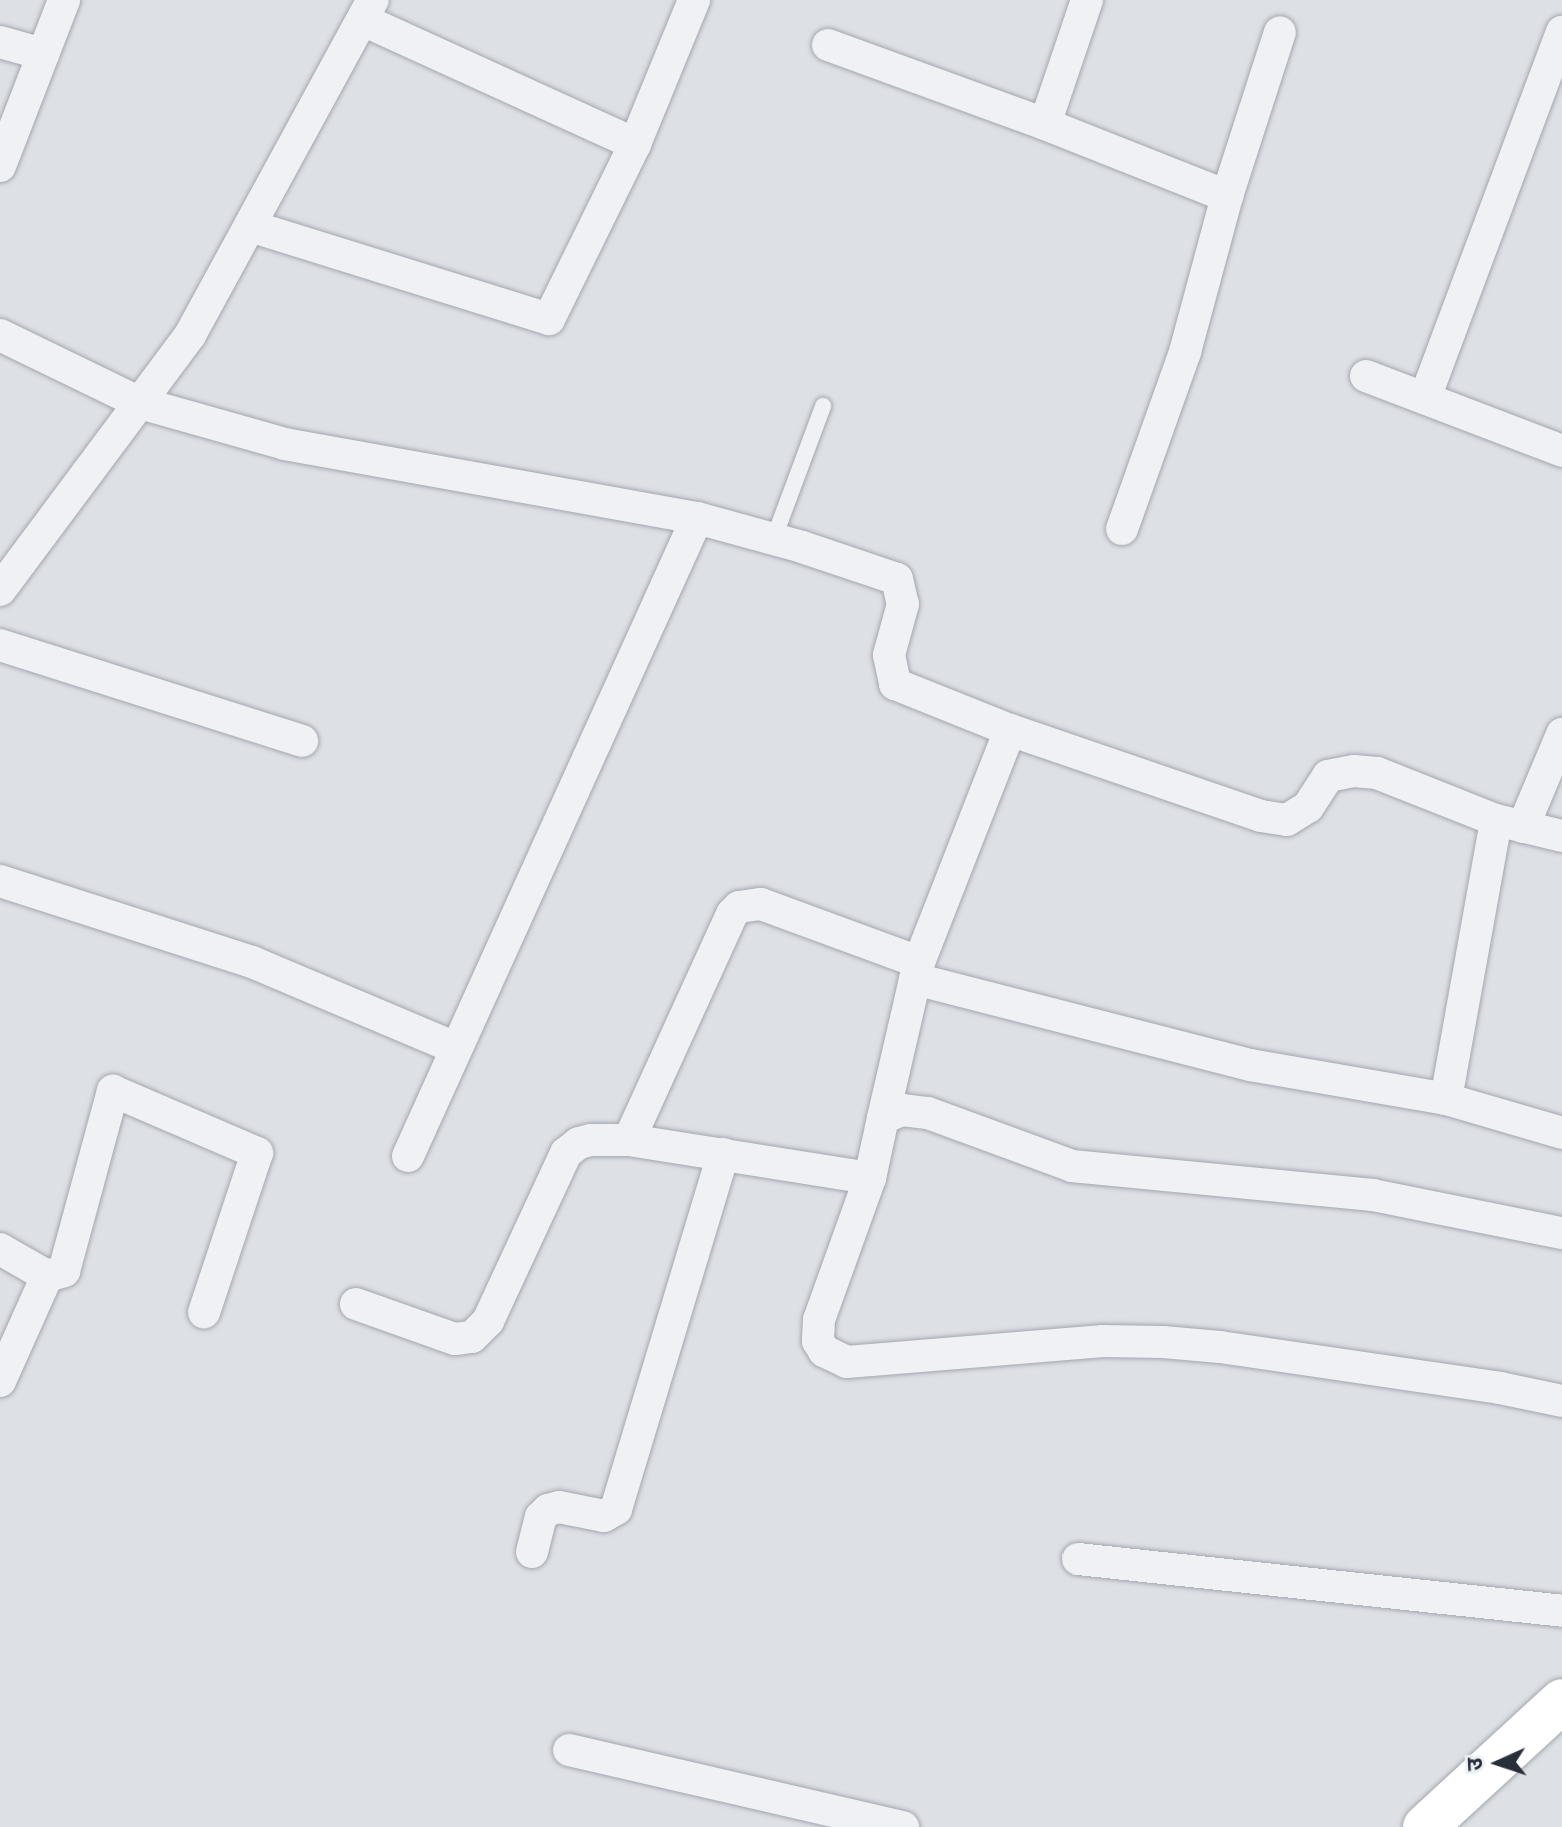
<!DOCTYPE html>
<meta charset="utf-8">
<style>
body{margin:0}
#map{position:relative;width:1562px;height:1827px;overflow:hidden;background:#dde0e5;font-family:Ubuntu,"Noto Sans Devanagari",sans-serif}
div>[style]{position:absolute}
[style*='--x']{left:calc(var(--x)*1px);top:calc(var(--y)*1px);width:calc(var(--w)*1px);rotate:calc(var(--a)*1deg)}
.roads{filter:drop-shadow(0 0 2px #a3a7ae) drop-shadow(0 0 2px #a3a7ae)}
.lane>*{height:16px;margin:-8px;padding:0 8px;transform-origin:8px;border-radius:8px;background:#eff1f4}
.street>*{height:32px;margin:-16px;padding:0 16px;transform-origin:16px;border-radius:16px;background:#eff1f4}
.secondary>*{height:44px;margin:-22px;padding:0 22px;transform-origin:22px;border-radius:22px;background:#fff}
span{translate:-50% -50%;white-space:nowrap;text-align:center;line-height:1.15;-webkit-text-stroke:8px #eceff3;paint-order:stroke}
.north{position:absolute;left:1458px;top:1723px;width:80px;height:80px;-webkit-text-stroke:6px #eceff3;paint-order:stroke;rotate:267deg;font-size:22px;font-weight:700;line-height:32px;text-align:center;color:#282e3a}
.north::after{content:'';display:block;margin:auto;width:28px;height:36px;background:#282e3a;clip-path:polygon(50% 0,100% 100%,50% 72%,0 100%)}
</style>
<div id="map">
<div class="roads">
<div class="lane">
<div style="--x:774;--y:538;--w:141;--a:-69.6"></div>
</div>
<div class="street">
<div style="--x:363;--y:20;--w:299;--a:24.5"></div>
<div style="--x:0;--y:42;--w:45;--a:15.6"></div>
<div style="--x:828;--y:45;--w:231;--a:20"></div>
<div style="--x:1045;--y:124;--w:196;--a:21.6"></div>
<div style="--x:1045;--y:124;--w:131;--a:-71.3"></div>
<div style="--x:0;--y:166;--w:178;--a:-68.9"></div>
<div style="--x:250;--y:226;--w:313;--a:17.3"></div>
<div style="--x:549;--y:319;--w:195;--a:-63.8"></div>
<div style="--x:635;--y:144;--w:156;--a:-67.7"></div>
<div style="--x:0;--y:335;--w:156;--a:25.9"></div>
<div style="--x:140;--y:403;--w:151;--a:15.8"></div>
<div style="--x:285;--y:444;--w:419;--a:10.2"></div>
<div style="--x:697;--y:518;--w:109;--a:15.4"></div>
<div style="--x:802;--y:547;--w:100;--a:18.6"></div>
<div style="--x:897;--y:579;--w:26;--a:77"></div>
<div style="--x:903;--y:604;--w:53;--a:105.4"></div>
<div style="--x:889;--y:655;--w:30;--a:78"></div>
<div style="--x:895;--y:684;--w:124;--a:21.8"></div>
<div style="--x:1010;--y:730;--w:249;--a:111.4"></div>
<div style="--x:919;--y:962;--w:160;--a:103"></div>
<div style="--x:1366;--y:376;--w:210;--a:20.9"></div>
<div style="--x:1425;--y:398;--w:391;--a:-69.5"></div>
<div style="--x:1122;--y:529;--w:188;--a:-70.4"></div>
<div style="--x:1185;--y:352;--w:162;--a:-74.9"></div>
<div style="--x:1227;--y:196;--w:172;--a:-72.1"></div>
<div style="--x:0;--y:590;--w:318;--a:-53.3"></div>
<div style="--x:190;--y:335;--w:382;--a:-61.4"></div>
<div style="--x:0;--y:645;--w:317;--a:17.6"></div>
<div style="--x:1010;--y:730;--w:265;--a:18.9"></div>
<div style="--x:1261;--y:816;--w:26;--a:9"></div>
<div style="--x:1287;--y:820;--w:25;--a:-32"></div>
<div style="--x:1308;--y:807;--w:37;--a:-57"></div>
<div style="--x:1328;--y:776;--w:26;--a:-11"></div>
<div style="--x:1354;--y:771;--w:23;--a:5"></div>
<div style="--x:1377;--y:773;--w:128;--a:21.6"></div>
<div style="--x:1496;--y:820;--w:68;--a:13.6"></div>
<div style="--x:1523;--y:827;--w:101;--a:-67.2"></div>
<div style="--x:0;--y:881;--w:265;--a:17.8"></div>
<div style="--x:252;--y:962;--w:221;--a:22.9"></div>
<div style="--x:915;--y:979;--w:346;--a:14.4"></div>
<div style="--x:1250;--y:1065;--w:199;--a:9.8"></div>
<div style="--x:1446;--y:1099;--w:121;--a:16.3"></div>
<div style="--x:1446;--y:1099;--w:283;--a:-79.8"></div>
<div style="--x:629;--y:1140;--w:248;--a:-65.5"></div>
<div style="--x:732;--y:914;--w:10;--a:-45"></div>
<div style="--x:739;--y:907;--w:22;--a:-8"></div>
<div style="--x:761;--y:904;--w:168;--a:20.2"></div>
<div style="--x:408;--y:1156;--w:700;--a:-65.63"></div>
<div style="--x:870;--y:1178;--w:61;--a:-77.8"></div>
<div style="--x:883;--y:1118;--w:21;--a:-23"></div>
<div style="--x:902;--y:1110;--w:26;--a:7"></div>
<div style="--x:928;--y:1113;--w:153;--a:20.2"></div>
<div style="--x:1072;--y:1166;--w:302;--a:5.5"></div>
<div style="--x:1373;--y:1195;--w:193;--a:11.4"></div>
<div style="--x:0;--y:1249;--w:54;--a:29.9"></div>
<div style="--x:47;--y:1276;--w:115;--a:114.1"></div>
<div style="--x:47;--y:1276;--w:18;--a:-16"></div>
<div style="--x:64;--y:1271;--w:187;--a:-74.8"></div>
<div style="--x:113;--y:1091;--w:157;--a:23.3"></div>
<div style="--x:257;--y:1153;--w:168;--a:108.4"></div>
<div style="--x:356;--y:1304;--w:105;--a:19.5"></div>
<div style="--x:455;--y:1339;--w:17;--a:-7"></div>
<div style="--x:472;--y:1337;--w:23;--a:-45"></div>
<div style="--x:488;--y:1321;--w:185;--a:-65.1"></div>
<div style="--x:566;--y:1153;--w:16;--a:-38"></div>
<div style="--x:579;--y:1143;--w:12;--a:-14"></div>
<div style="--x:591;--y:1140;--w:38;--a:0"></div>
<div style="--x:629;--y:1140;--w:244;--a:9"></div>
<div style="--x:870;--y:1178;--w:151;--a:109.8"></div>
<div style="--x:819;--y:1320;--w:21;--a:93"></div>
<div style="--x:818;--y:1341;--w:12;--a:59"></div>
<div style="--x:824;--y:1351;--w:25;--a:26"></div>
<div style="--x:847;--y:1362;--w:257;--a:-4.7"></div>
<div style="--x:1103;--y:1341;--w:60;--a:1"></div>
<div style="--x:1163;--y:1342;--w:57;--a:5"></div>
<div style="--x:1220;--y:1347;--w:283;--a:8.3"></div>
<div style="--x:1500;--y:1388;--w:63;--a:11.8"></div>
<div style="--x:532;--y:1552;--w:36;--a:-76"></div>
<div style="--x:541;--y:1517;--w:10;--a:-45"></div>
<div style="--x:548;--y:1510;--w:11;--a:-15"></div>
<div style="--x:559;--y:1507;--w:46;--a:11.3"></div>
<div style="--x:604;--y:1516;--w:14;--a:-30"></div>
<div style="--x:616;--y:1509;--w:371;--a:-73.2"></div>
<div style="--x:1078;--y:1559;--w:487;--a:6.1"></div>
<div style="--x:569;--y:1750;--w:343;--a:13"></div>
</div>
<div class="secondary">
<div style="--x:1425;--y:1827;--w:186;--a:-42.6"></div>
</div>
</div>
<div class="north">उ</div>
</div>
